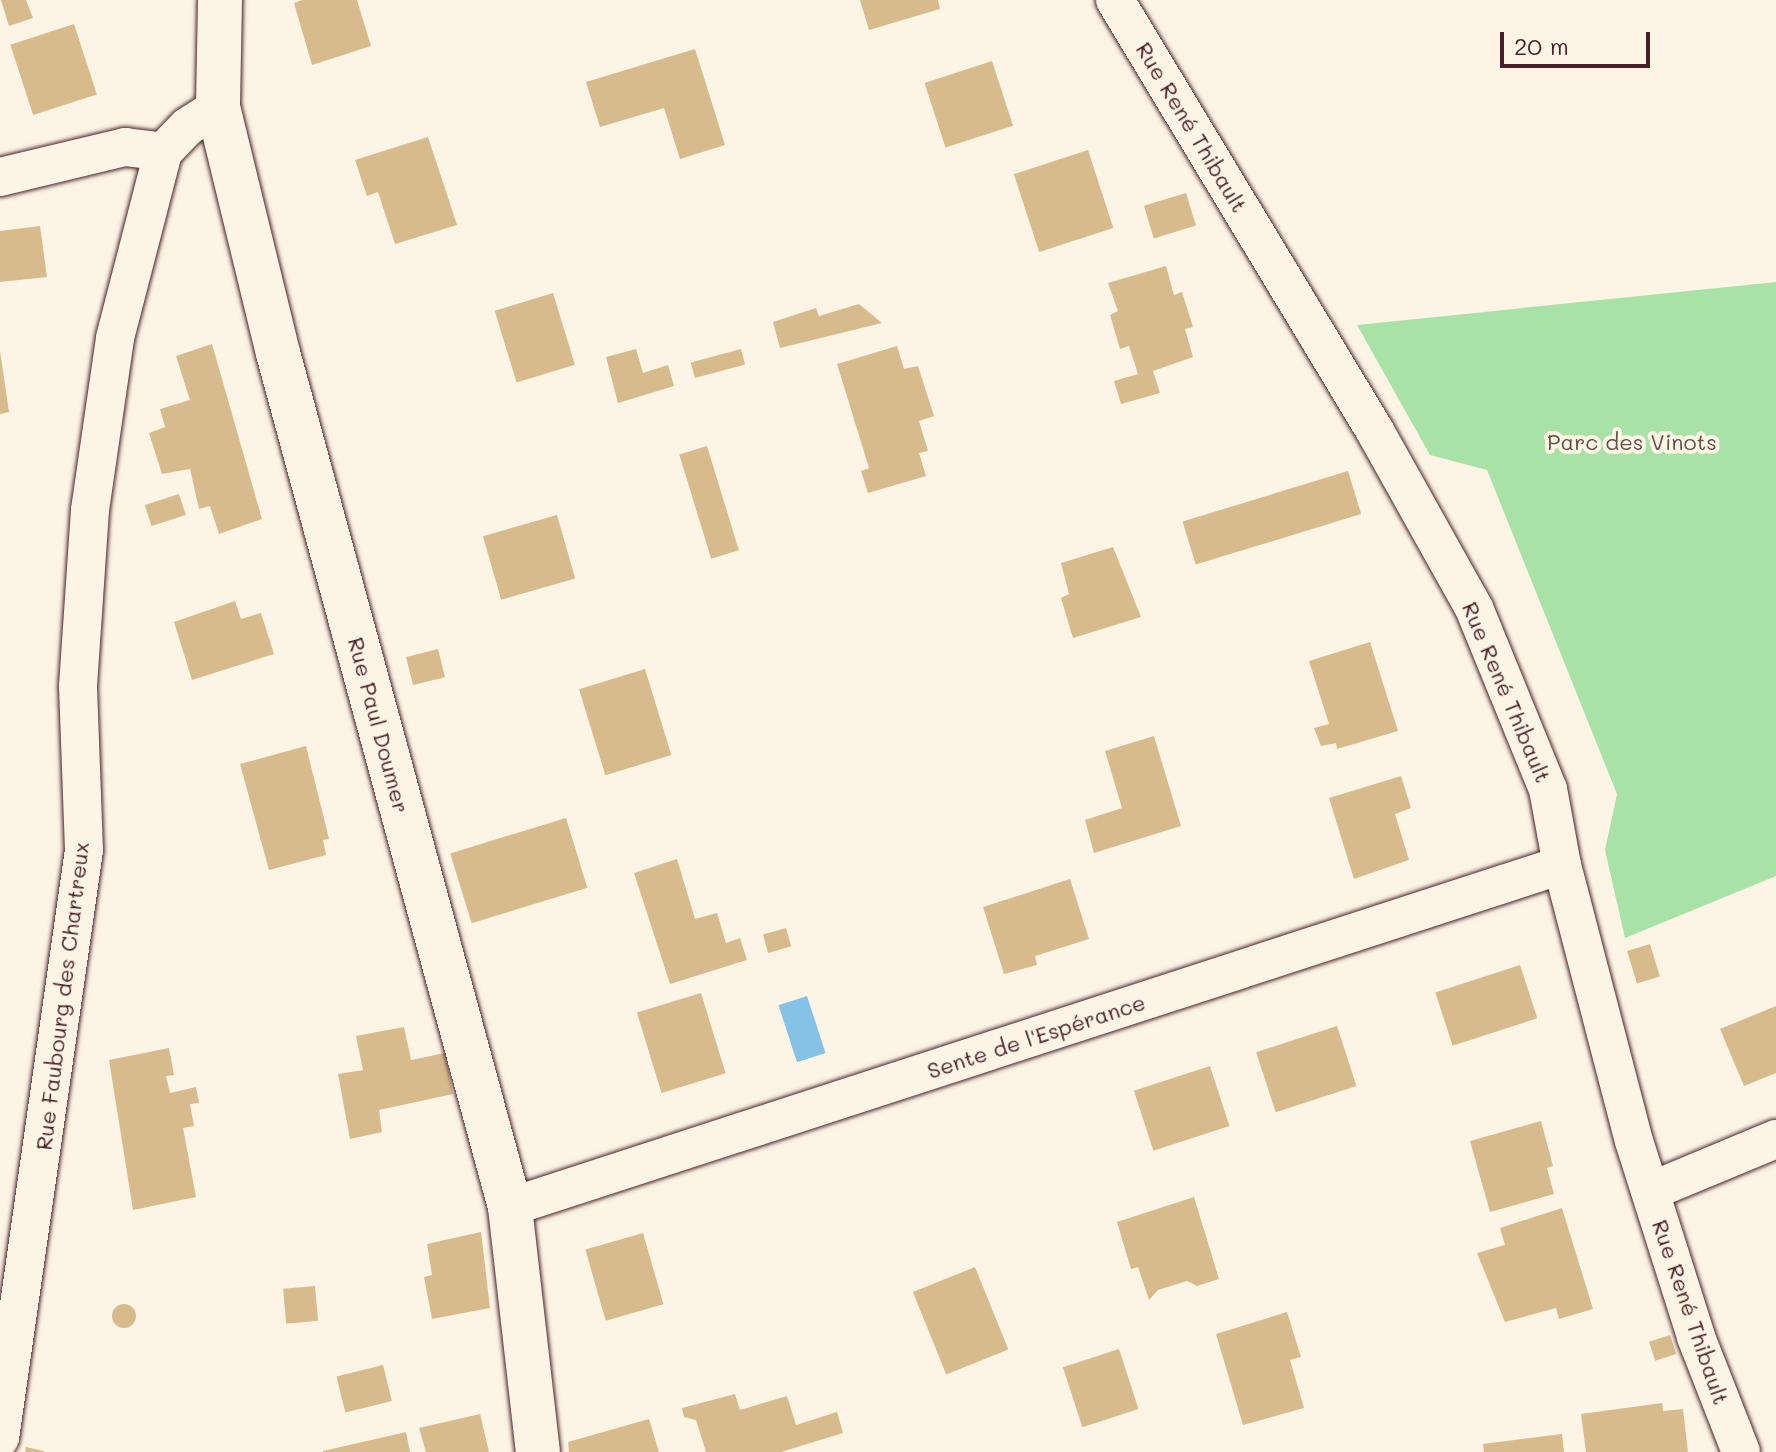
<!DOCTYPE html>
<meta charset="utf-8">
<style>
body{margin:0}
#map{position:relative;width:1776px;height:1452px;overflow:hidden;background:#fcf5e5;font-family:Mali,sans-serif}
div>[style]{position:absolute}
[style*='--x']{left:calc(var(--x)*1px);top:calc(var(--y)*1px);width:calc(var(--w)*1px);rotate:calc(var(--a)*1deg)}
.green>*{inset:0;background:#a9e2a7}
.water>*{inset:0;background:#86c2e5;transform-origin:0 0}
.building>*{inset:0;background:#d7bb8c;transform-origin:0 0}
.round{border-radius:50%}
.roads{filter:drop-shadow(0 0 2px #4a1f2b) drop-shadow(0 0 2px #4a1f2b)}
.minor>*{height:38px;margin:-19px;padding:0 19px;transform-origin:19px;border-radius:19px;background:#fcf5e5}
.tertiary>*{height:44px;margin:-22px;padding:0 22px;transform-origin:22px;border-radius:22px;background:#fcf5e5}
span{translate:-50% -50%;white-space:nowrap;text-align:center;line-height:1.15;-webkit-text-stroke:8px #fcf5e5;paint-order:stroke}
.street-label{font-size:22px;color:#4a1f2b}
.park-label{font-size:22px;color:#62504a}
.scale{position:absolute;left:1500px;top:32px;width:150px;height:36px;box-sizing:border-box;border:4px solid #4a1f2b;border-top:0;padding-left:10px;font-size:24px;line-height:28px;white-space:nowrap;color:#4a1f2b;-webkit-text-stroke:6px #fcf5e5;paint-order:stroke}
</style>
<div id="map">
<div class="green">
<div style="clip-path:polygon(1776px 282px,1776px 876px,1625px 938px,1605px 850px,1617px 794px,1487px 470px,1430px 455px,1357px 325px)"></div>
</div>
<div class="water">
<div style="left:807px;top:996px;width:60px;height:30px;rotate:72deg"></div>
</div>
<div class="building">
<div style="clip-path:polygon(1px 0,26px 0,33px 18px,9px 26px)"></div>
<div style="clip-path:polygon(302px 0,357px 0,371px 46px,312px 65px,294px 3px)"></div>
<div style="clip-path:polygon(860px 0,938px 0,940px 9px,869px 30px)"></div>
<div style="left:74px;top:24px;width:74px;height:67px;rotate:72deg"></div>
<div style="clip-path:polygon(695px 49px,725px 145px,680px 159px,664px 108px,600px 127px,586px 82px)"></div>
<div style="left:992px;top:61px;width:68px;height:71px;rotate:72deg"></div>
<div style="clip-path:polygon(428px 137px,457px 225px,395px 244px,378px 192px,367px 196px,355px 160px)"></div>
<div style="left:1088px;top:150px;width:82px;height:78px;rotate:72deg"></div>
<div style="left:1186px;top:193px;width:34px;height:44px;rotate:73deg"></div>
<div style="clip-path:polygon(40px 226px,47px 277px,0 282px,0 231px)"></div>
<div style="clip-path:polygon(1166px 266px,1174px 295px,1182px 292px,1193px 327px,1185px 329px,1193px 357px,1153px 371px,1160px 393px,1121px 404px,1114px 381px,1138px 374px,1129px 346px,1120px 349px,1110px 315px,1118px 311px,1108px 283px)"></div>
<div style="left:553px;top:293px;width:75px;height:61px;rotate:73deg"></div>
<div style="clip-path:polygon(859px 304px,882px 323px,780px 348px,773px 322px,816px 308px,819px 316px)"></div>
<div style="clip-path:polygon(212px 344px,262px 519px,219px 534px,210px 506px,199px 509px,190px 469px,162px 474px,149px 433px,165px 427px,160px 409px,190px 400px,176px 356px)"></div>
<div style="clip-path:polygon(897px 346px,904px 369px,918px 366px,934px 416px,919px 421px,928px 451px,919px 453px,926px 476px,868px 493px,861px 471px,869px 468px,837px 364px)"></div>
<div style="clip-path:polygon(636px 349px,643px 373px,668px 365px,674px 386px,618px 403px,606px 357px)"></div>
<div style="left:741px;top:349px;width:16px;height:52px;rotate:75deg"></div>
<div style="clip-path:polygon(0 351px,9px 412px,0 414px)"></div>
<div style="left:707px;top:446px;width:109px;height:29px;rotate:73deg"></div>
<div style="left:1348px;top:471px;width:45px;height:173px;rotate:73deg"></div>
<div style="left:179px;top:494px;width:22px;height:36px;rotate:72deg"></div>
<div style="left:557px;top:515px;width:66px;height:77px;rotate:74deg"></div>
<div style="clip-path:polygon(1113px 547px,1141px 617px,1073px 638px,1061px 598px,1069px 594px,1061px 563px)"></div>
<div style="clip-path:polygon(235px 601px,241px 619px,261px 613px,274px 654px,192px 680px,174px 622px)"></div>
<div style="clip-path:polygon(1370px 642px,1398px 731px,1337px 749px,1336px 743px,1321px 746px,1314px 728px,1329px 724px,1309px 661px)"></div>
<div style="left:438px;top:649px;width:29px;height:33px;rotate:76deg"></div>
<div style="left:645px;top:669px;width:90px;height:69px;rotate:73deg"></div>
<div style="clip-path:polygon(1154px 736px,1181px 826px,1094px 853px,1085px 820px,1122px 808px,1105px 751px)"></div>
<div style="clip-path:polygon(306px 746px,329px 839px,323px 840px,326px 855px,269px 870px,240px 764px)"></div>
<div style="clip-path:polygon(1401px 776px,1411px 808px,1395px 814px,1409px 860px,1354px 879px,1329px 798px)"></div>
<div style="left:566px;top:818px;width:73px;height:121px;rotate:73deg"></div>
<div style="clip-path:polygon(677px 859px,695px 919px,717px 913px,726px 943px,740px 938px,747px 960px,670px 984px,634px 873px)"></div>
<div style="clip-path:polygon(1070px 879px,1089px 939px,1035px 956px,1037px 965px,1004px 974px,983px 907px)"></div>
<div style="left:786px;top:928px;width:19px;height:24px;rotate:74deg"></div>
<div style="left:1650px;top:944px;width:34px;height:24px;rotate:73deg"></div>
<div style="left:1520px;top:965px;width:56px;height:89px;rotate:72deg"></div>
<div style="left:701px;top:993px;width:84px;height:67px;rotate:73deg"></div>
<div style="clip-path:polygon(1776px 1006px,1776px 1073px,1744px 1086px,1720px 1029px)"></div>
<div style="left:1337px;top:1026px;width:63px;height:85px;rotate:72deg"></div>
<div style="clip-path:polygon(404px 1027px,411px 1060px,445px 1053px,453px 1094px,379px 1110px,382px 1132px,350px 1139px,338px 1074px,363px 1070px,356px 1036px)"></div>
<div style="clip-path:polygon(169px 1048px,174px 1075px,166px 1076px,170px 1093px,196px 1087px,199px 1103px,190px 1104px,194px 1126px,183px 1128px,196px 1197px,133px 1210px,109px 1060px)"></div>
<div style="left:1210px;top:1066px;width:63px;height:80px;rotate:72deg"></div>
<div style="clip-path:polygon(1541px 1121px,1553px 1166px,1547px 1168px,1554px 1194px,1490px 1212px,1470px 1141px)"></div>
<div style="clip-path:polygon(1194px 1197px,1219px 1279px,1197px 1286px,1187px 1281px,1158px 1290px,1149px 1300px,1138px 1267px,1131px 1269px,1117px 1222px)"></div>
<div style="clip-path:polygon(1562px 1208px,1593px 1309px,1559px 1319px,1556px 1308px,1505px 1322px,1477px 1253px,1505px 1245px,1500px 1228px)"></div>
<div style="clip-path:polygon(481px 1232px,490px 1308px,432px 1319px,424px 1277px,432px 1275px,427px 1244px)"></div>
<div style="left:643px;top:1233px;width:74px;height:60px;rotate:74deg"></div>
<div style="left:975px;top:1267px;width:89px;height:67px;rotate:68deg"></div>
<div style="left:315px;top:1286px;width:35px;height:32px;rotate:85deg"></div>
<div class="round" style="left:112px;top:1304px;width:24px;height:24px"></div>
<div style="clip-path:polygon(1287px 1312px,1301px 1357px,1290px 1360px,1304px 1408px,1243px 1425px,1216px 1334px)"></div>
<div style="left:1670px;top:1335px;width:20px;height:22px;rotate:72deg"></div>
<div style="left:1119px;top:1349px;width:63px;height:59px;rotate:72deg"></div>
<div style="left:383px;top:1365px;width:37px;height:48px;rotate:76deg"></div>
<div style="clip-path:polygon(735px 1394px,740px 1410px,787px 1396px,796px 1425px,837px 1412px,843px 1433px,781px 1452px,706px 1452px,696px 1420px,684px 1417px,682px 1408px)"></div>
<div style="clip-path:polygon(1662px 1403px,1663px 1411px,1683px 1409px,1688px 1452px,1586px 1452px,1581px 1414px)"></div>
<div style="clip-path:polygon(480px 1414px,489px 1452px,426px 1452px,419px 1428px)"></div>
<div style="clip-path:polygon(649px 1419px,659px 1452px,569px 1452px,568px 1442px)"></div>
<div style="clip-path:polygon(406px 1432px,410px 1452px,323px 1452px,323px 1451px)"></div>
<div style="clip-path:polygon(1562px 1434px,1564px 1452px,1484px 1452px,1483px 1444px)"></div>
<div style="clip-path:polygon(26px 1447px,44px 1451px,44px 1452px,25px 1452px)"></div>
</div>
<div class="roads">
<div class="minor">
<div style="--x:1115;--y:0;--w:503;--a:58.9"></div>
<div style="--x:1375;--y:431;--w:203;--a:60.8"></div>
<div style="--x:1474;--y:608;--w:196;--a:67.8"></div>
<div style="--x:1548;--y:789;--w:77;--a:79.6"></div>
<div style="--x:1562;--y:865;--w:285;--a:75.4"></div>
<div style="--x:1634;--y:1141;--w:206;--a:72.4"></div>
<div style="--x:1696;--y:1337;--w:123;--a:68.6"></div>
<div style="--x:0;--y:177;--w:129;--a:-13.5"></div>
<div style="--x:125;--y:147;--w:38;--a:7"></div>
<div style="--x:1651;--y:1191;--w:135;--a:-22.6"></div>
<div style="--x:510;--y:1207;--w:1106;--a:-18.01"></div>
<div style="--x:0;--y:1438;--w:594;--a:-81.87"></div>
<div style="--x:84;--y:850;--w:164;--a:-92.1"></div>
<div style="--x:78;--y:686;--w:176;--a:-86.1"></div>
<div style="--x:90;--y:510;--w:174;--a:-81.7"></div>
<div style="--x:115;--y:338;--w:192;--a:-75.5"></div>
<div style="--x:163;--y:152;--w:35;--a:-46"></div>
<div style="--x:187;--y:127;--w:37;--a:-33"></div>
</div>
<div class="tertiary">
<div style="--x:220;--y:0;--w:107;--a:91.1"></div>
<div style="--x:218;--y:107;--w:253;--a:76.3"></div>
<div style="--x:278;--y:353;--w:885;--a:74.8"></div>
<div style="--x:510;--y:1207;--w:247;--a:83.5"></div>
</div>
</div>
<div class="street-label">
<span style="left:1192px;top:127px;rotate:59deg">Rue René Thibault</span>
<span style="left:1507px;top:692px;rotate:67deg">Rue René Thibault</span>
<span style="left:379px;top:725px;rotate:75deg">Rue Paul Doumer</span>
<span style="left:62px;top:996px;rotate:-83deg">Rue Faubourg des Chartreux</span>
<span style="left:1036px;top:1036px;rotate:-18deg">Sente de l'Espérance</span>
<span style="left:1691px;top:1312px;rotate:71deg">Rue René Thibault</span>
</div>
<div class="park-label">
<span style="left:1632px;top:442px">Parc des Vinots</span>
</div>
<div class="scale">20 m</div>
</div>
